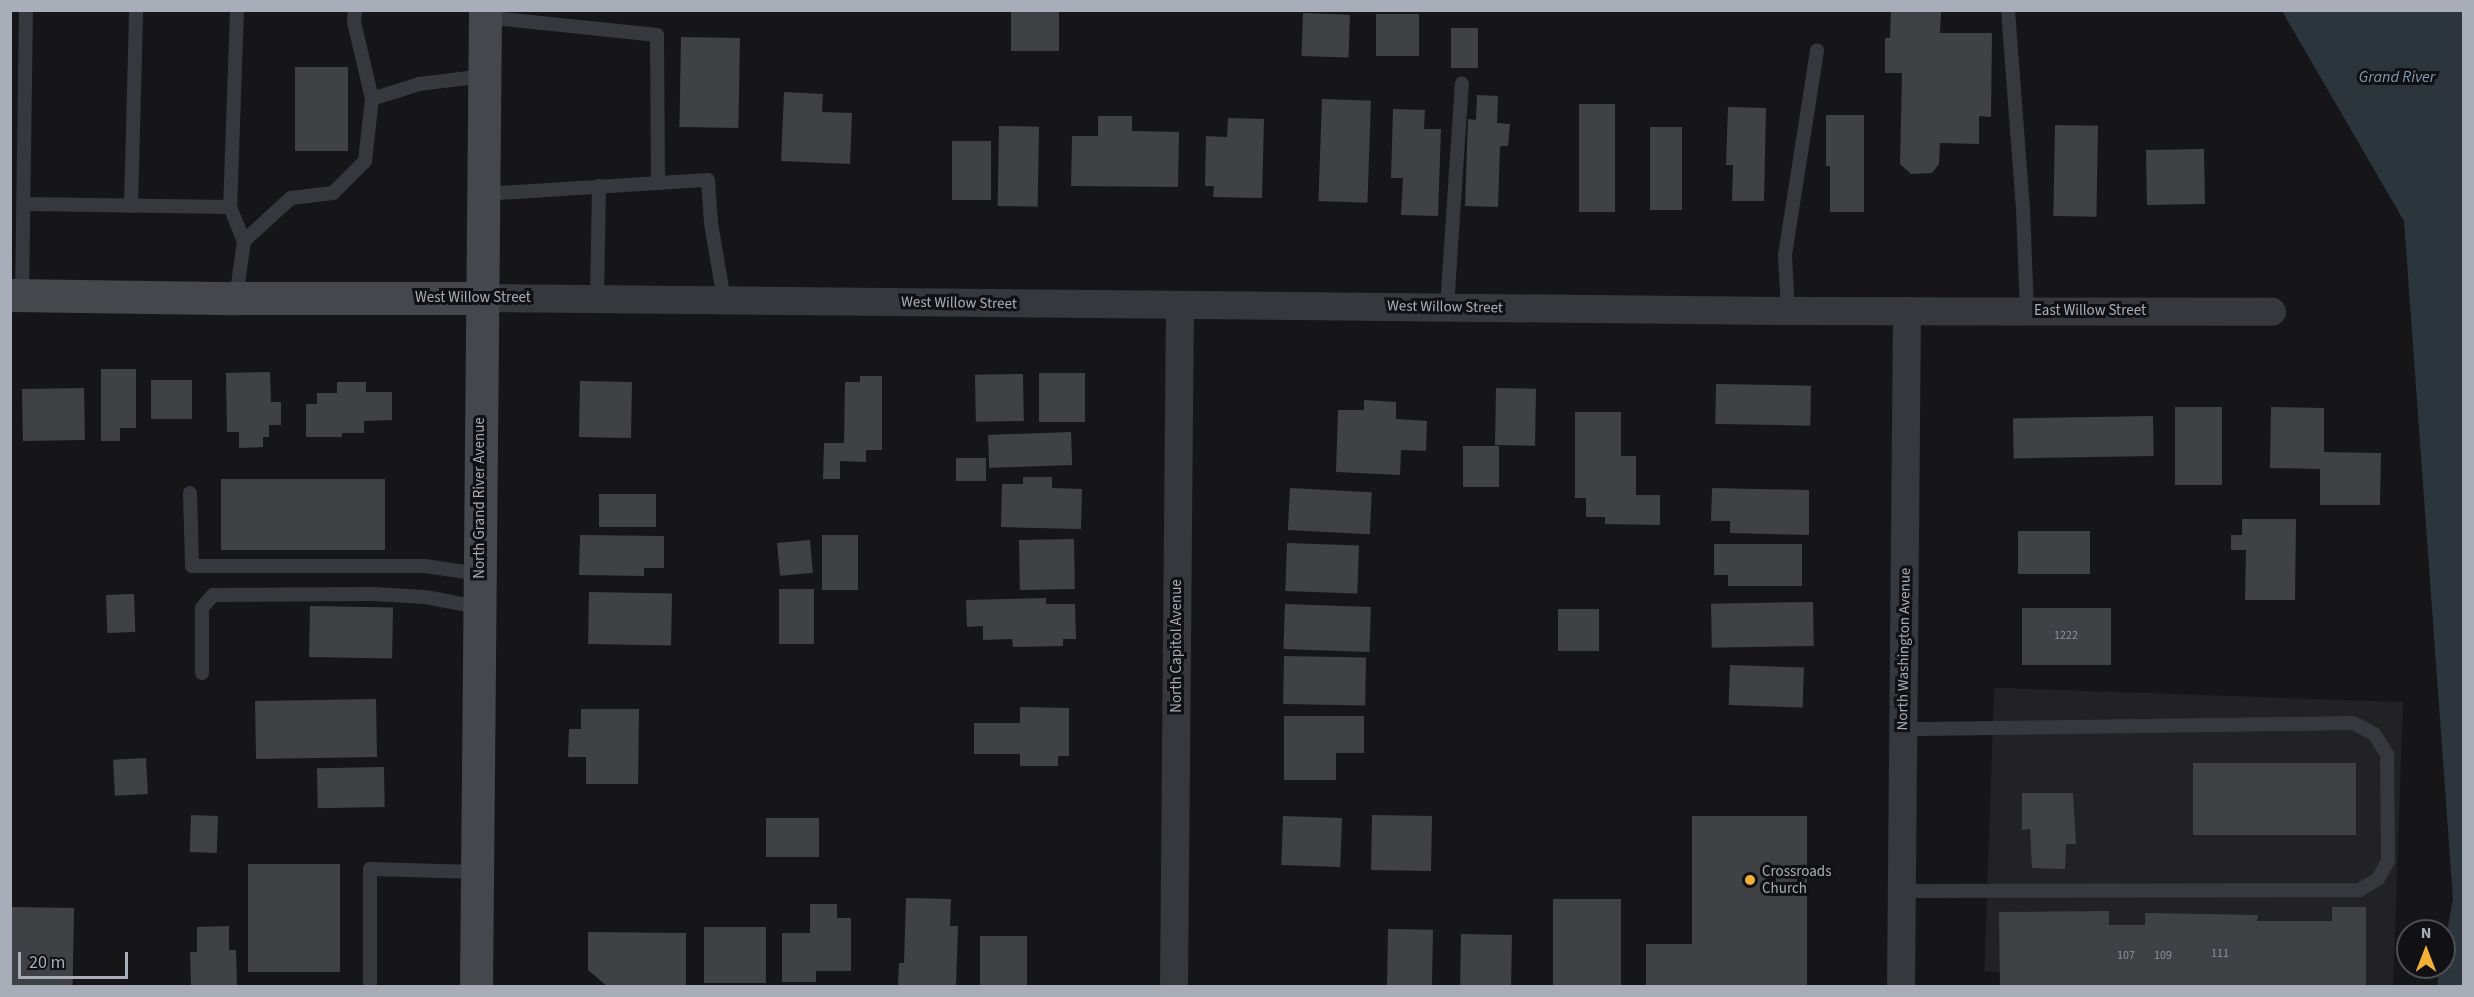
<!DOCTYPE html>
<style>
body{margin:0}
#map{position:relative;width:2474px;height:997px;overflow:hidden;background:#161618;font-family:"Source Sans 3",sans-serif}
div>[style]{position:absolute}
[style*='--x']{left:calc(var(--x)*1px);top:calc(var(--y)*1px);width:calc(var(--w)*1px);rotate:calc(var(--a)*1deg)}
.built>*{inset:0;background:#222225;transform-origin:0 0}
.water>*{inset:0;background:#2c353c}
.building>*{inset:0;background:#404145;transform-origin:0 0}
.lane>*{height:14px;margin:-7px;padding:0 7px;transform-origin:7px;border-radius:7px;background:#37383d}
.street>*{height:28px;margin:-14px;padding:0 14px;transform-origin:14px;border-radius:14px;background:#37383d}
.secondary>*{height:33px;margin:-16.5px;padding:0 16.5px;transform-origin:16.5px;border-radius:16.5px;background:#45474d}
.dots>*{width:16px;height:16px;translate:-50% -50%;box-sizing:border-box;border:3px solid #111113;border-radius:50%}
span{translate:-50% -50%;white-space:nowrap;text-align:center;line-height:1.15;-webkit-text-stroke:6px #111113;paint-order:stroke}
.number-label{font-size:12px;color:#8e929b}
.number-label span{-webkit-text-stroke-width:0}
.street-label{font-size:15px;color:#a8adb8}
.poi-label{font-size:15px;color:#a8adb8}
.left{translate:0 -50%;text-align:left}
.water-label{font-size:16px;color:#7f9bb3;font-style:italic}
.frame{position:absolute;inset:0;border:12px solid #a8adb8;pointer-events:none}
.north{position:absolute;left:2396px;top:919px;width:60px;height:60px;box-sizing:border-box;background:#111113;border:2px solid #4d4f55;border-radius:50%;rotate:0deg;font-size:16px;font-weight:700;line-height:24px;text-align:center;color:#a8adb8}
.north::after{content:'';display:block;margin:auto;width:21px;height:27px;background:#f2b134;clip-path:polygon(50% 0,100% 100%,50% 72%,0 100%)}
.scale{position:absolute;left:18px;top:952px;width:110px;height:27px;box-sizing:border-box;border:3px solid #a8adb8;border-top:0;padding-left:8px;font-size:18px;line-height:21px;white-space:nowrap;color:#a8adb8;-webkit-text-stroke:4px #111113;paint-order:stroke}
</style>
<div id="map">
<div class="built">
<div style="left:2403px;top:702px;width:284px;height:409px;rotate:92deg"></div>
</div>
<div class="water">
<div style="clip-path:polygon(2282px 11px,2463px 11px,2463px 986px,2437px 986px,2440px 967px,2444px 967px,2444px 947px,2453px 899px,2404px 221px)"></div>
</div>
<div class="building">
<div style="left:1011px;top:10px;width:48px;height:41px"></div>
<div style="clip-path:polygon(1891px 10px,1941px 10px,1940px 33px,1992px 33px,1991px 117px,1979px 116px,1979px 144px,1940px 143px,1939px 164px,1932px 173px,1911px 174px,1900px 164px,1902px 73px,1885px 73px,1885px 38px,1890px 38px)"></div>
<div style="left:1303px;top:13px;width:47px;height:43px;rotate:2deg"></div>
<div style="left:1376px;top:14px;width:43px;height:42px"></div>
<div style="left:1451px;top:28px;width:27px;height:40px"></div>
<div style="left:681px;top:37px;width:59px;height:90px;rotate:1deg"></div>
<div style="left:295px;top:67px;width:53px;height:84px"></div>
<div style="clip-path:polygon(784px 92px,823px 94px,822px 112px,852px 113px,850px 164px,781px 161px)"></div>
<div style="clip-path:polygon(1477px 95px,1498px 96px,1497px 123px,1510px 124px,1508px 146px,1500px 146px,1498px 207px,1465px 206px,1468px 119px,1476px 120px)"></div>
<div style="left:1322px;top:99px;width:49px;height:102px;rotate:2deg"></div>
<div style="left:1579px;top:104px;width:36px;height:108px"></div>
<div style="clip-path:polygon(1728px 107px,1766px 108px,1764px 201px,1732px 201px,1733px 165px,1726px 165px)"></div>
<div style="clip-path:polygon(1393px 109px,1425px 110px,1424px 129px,1441px 129px,1438px 216px,1401px 215px,1403px 178px,1391px 178px)"></div>
<div style="clip-path:polygon(1826px 115px,1864px 115px,1864px 212px,1830px 212px,1830px 166px,1826px 166px)"></div>
<div style="clip-path:polygon(1098px 116px,1132px 116px,1132px 131px,1179px 132px,1178px 187px,1071px 186px,1072px 136px,1098px 136px)"></div>
<div style="clip-path:polygon(1228px 118px,1264px 119px,1262px 198px,1213px 197px,1214px 186px,1205px 186px,1206px 136px,1227px 137px)"></div>
<div style="left:2055px;top:125px;width:43px;height:91px;rotate:1deg"></div>
<div style="left:999px;top:126px;width:40px;height:80px;rotate:1deg"></div>
<div style="left:1650px;top:127px;width:32px;height:83px"></div>
<div style="left:952px;top:141px;width:39px;height:59px"></div>
<div style="left:2204px;top:149px;width:55px;height:58px;rotate:89deg"></div>
<div style="clip-path:polygon(101px 369px,136px 369px,136px 428px,120px 428px,120px 441px,101px 441px)"></div>
<div style="clip-path:polygon(270px 372px,271px 402px,281px 402px,281px 425px,269px 425px,269px 437px,263px 437px,263px 447px,239px 448px,239px 432px,227px 432px,226px 373px)"></div>
<div style="left:1039px;top:373px;width:46px;height:49px"></div>
<div style="left:1023px;top:374px;width:47px;height:48px;rotate:89deg"></div>
<div style="clip-path:polygon(860px 376px,882px 376px,882px 450px,866px 450px,866px 462px,840px 461px,840px 479px,823px 479px,824px 443px,844px 443px,845px 382px,860px 382px)"></div>
<div style="left:151px;top:380px;width:41px;height:39px"></div>
<div style="left:580px;top:381px;width:52px;height:56px;rotate:1deg"></div>
<div style="clip-path:polygon(337px 382px,366px 382px,366px 392px,392px 392px,392px 420px,364px 421px,364px 433px,342px 433px,342px 437px,306px 437px,306px 404px,317px 404px,317px 393px,337px 393px)"></div>
<div style="left:1716px;top:384px;width:95px;height:40px;rotate:1deg"></div>
<div style="left:84px;top:388px;width:52px;height:62px;rotate:89deg"></div>
<div style="left:1496px;top:388px;width:40px;height:57px;rotate:1deg"></div>
<div style="clip-path:polygon(1364px 400px,1396px 402px,1396px 419px,1427px 421px,1426px 451px,1401px 450px,1400px 475px,1336px 472px,1338px 410px,1364px 410px)"></div>
<div style="left:2175px;top:407px;width:47px;height:78px"></div>
<div style="clip-path:polygon(2271px 407px,2324px 408px,2324px 452px,2381px 453px,2380px 505px,2320px 505px,2320px 469px,2270px 468px)"></div>
<div style="clip-path:polygon(1575px 412px,1621px 412px,1621px 456px,1636px 456px,1636px 495px,1660px 495px,1660px 525px,1605px 524px,1605px 517px,1586px 517px,1586px 498px,1575px 498px)"></div>
<div style="left:2153px;top:416px;width:40px;height:140px;rotate:89deg"></div>
<div style="left:1071px;top:432px;width:33px;height:83px;rotate:88deg"></div>
<div style="left:1499px;top:446px;width:41px;height:36px;rotate:90deg"></div>
<div style="left:986px;top:458px;width:23px;height:30px;rotate:90deg"></div>
<div style="clip-path:polygon(1023px 477px,1052px 477px,1052px 488px,1082px 489px,1081px 529px,1001px 527px,1002px 484px,1023px 484px)"></div>
<div style="left:221px;top:479px;width:164px;height:71px"></div>
<div style="left:1290px;top:488px;width:82px;height:42px;rotate:3deg"></div>
<div style="clip-path:polygon(1712px 488px,1809px 490px,1809px 535px,1730px 533px,1730px 521px,1711px 521px)"></div>
<div style="left:656px;top:494px;width:33px;height:57px;rotate:90deg"></div>
<div style="clip-path:polygon(2242px 519px,2296px 519px,2295px 600px,2245px 600px,2246px 550px,2231px 550px,2231px 535px,2242px 535px)"></div>
<div style="left:2090px;top:531px;width:43px;height:72px;rotate:90deg"></div>
<div style="clip-path:polygon(580px 535px,664px 536px,664px 568px,644px 568px,644px 576px,579px 575px)"></div>
<div style="left:822px;top:535px;width:36px;height:55px"></div>
<div style="left:1074px;top:539px;width:50px;height:55px;rotate:89deg"></div>
<div style="left:810px;top:540px;width:33px;height:33px;rotate:85deg"></div>
<div style="left:1287px;top:543px;width:72px;height:48px;rotate:2deg"></div>
<div style="clip-path:polygon(1714px 544px,1802px 544px,1802px 586px,1728px 586px,1728px 575px,1714px 575px)"></div>
<div style="left:779px;top:589px;width:35px;height:55px"></div>
<div style="left:589px;top:592px;width:83px;height:52px;rotate:1deg"></div>
<div style="left:134px;top:594px;width:38px;height:28px;rotate:88deg"></div>
<div style="clip-path:polygon(1046px 598px,1046px 604px,1075px 604px,1076px 639px,1063px 639px,1063px 646px,1013px 647px,1012px 639px,983px 640px,983px 626px,967px 627px,966px 600px)"></div>
<div style="left:1813px;top:602px;width:44px;height:102px;rotate:89deg"></div>
<div style="left:1285px;top:604px;width:86px;height:45px;rotate:2deg"></div>
<div style="left:310px;top:606px;width:83px;height:51px;rotate:1deg"></div>
<div style="left:2022px;top:608px;width:89px;height:57px"></div>
<div style="left:1558px;top:609px;width:41px;height:42px"></div>
<div style="left:1284px;top:656px;width:82px;height:48px;rotate:1deg"></div>
<div style="left:1730px;top:665px;width:74px;height:40px;rotate:2deg"></div>
<div style="left:376px;top:699px;width:58px;height:121px;rotate:89deg"></div>
<div style="clip-path:polygon(1020px 707px,1069px 708px,1069px 756px,1058px 756px,1058px 766px,1020px 766px,1020px 754px,974px 754px,974px 723px,1020px 723px)"></div>
<div style="clip-path:polygon(581px 709px,639px 709px,638px 784px,586px 784px,586px 757px,568px 757px,569px 729px,581px 729px)"></div>
<div style="clip-path:polygon(1284px 716px,1364px 716px,1364px 753px,1336px 753px,1336px 780px,1284px 780px)"></div>
<div style="left:146px;top:758px;width:36px;height:33px;rotate:87deg"></div>
<div style="left:2193px;top:763px;width:163px;height:72px"></div>
<div style="left:384px;top:767px;width:40px;height:67px;rotate:89deg"></div>
<div style="clip-path:polygon(2022px 793px,2073px 793px,2076px 844px,2066px 844px,2065px 869px,2032px 868px,2030px 829px,2022px 830px)"></div>
<div style="left:191px;top:815px;width:27px;height:37px;rotate:2deg"></div>
<div style="left:1372px;top:815px;width:60px;height:55px;rotate:1deg"></div>
<div style="left:1283px;top:816px;width:59px;height:49px;rotate:2deg"></div>
<div style="clip-path:polygon(1692px 816px,1807px 816px,1807px 986px,1646px 986px,1646px 944px,1692px 944px)"></div>
<div style="left:766px;top:818px;width:53px;height:39px"></div>
<div style="left:248px;top:864px;width:92px;height:108px"></div>
<div style="clip-path:polygon(906px 898px,951px 899px,950px 926px,958px 926px,956px 986px,898px 986px,899px 963px,904px 963px)"></div>
<div style="left:1553px;top:899px;width:68px;height:87px"></div>
<div style="clip-path:polygon(810px 904px,837px 904px,837px 918px,851px 918px,851px 971px,816px 971px,816px 982px,782px 982px,782px 933px,810px 933px)"></div>
<div style="left:10px;top:907px;width:64px;height:79px;rotate:1deg"></div>
<div style="clip-path:polygon(2332px 907px,2366px 907px,2366px 986px,2000px 986px,1999px 912px,2109px 911px,2109px 925px,2145px 925px,2145px 913px,2258px 915px,2257px 921px,2332px 921px)"></div>
<div style="clip-path:polygon(229px 926px,229px 950px,236px 950px,237px 986px,191px 986px,190px 952px,197px 952px,197px 927px)"></div>
<div style="left:704px;top:927px;width:62px;height:56px"></div>
<div style="left:1388px;top:929px;width:45px;height:57px;rotate:1deg"></div>
<div style="clip-path:polygon(588px 932px,686px 933px,686px 986px,607px 986px,588px 970px)"></div>
<div style="left:1461px;top:934px;width:51px;height:52px;rotate:1deg"></div>
<div style="left:980px;top:936px;width:47px;height:50px"></div>
</div>
<div class="lane">
<div style="--x:237;--y:10;--w:197;--a:92"></div>
<div style="--x:230;--y:207;--w:37;--a:68"></div>
<div style="--x:355;--y:10;--w:12;--a:95"></div>
<div style="--x:354;--y:22;--w:79;--a:76.8"></div>
<div style="--x:2008;--y:10;--w:199;--a:85.7"></div>
<div style="--x:2023;--y:208;--w:103;--a:87.8"></div>
<div style="--x:485;--y:17;--w:173;--a:6"></div>
<div style="--x:657;--y:35;--w:148;--a:89.6"></div>
<div style="--x:483;--y:194;--w:225;--a:-3.6"></div>
<div style="--x:708;--y:180;--w:43;--a:86"></div>
<div style="--x:711;--y:223;--w:78;--a:80.4"></div>
<div style="--x:24;--y:204;--w:206;--a:0.8"></div>
<div style="--x:131;--y:206;--w:196;--a:-88.5"></div>
<div style="--x:22;--y:295;--w:285;--a:-89.2"></div>
<div style="--x:236;--y:298;--w:58;--a:-82"></div>
<div style="--x:244;--y:241;--w:64;--a:-42.5"></div>
<div style="--x:291;--y:198;--w:42;--a:-6.8"></div>
<div style="--x:333;--y:193;--w:45;--a:-45"></div>
<div style="--x:365;--y:161;--w:62;--a:-83.6"></div>
<div style="--x:372;--y:99;--w:49;--a:-17.7"></div>
<div style="--x:419;--y:84;--w:65;--a:-7"></div>
<div style="--x:597;--y:299;--w:113;--a:-89"></div>
<div style="--x:1447;--y:307;--w:224;--a:-86.2"></div>
<div style="--x:1788;--y:311;--w:56;--a:-93.1"></div>
<div style="--x:1785;--y:255;--w:207;--a:-81.1"></div>
<div style="--x:190;--y:493;--w:73;--a:88.4"></div>
<div style="--x:192;--y:566;--w:233;--a:0"></div>
<div style="--x:425;--y:566;--w:56;--a:8.3"></div>
<div style="--x:202;--y:673;--w:65;--a:-90"></div>
<div style="--x:202;--y:608;--w:17;--a:-50"></div>
<div style="--x:213;--y:595;--w:160;--a:-0.4"></div>
<div style="--x:373;--y:594;--w:52;--a:3.3"></div>
<div style="--x:425;--y:597;--w:55;--a:10.5"></div>
<div style="--x:1902;--y:891;--w:457;--a:-0.1"></div>
<div style="--x:2359;--y:890;--w:22;--a:-30"></div>
<div style="--x:2378;--y:879;--w:21;--a:-61"></div>
<div style="--x:2388;--y:861;--w:107;--a:-90.5"></div>
<div style="--x:2387;--y:754;--w:24;--a:-123"></div>
<div style="--x:2374;--y:734;--w:24;--a:-152"></div>
<div style="--x:2353;--y:723;--w:450;--a:179.2"></div>
<div style="--x:370;--y:986;--w:117;--a:-90"></div>
<div style="--x:370;--y:869;--w:107;--a:1.6"></div>
</div>
<div class="street">
<div style="--x:482;--y:298;--w:1306;--a:0.57"></div>
<div style="--x:1788;--y:311;--w:484;--a:0.1"></div>
<div style="--x:1174;--y:986;--w:681;--a:-89.5"></div>
<div style="--x:1901;--y:986;--w:675;--a:-89.49"></div>
</div>
<div class="secondary">
<div style="--x:10;--y:295;--w:226;--a:0.8"></div>
<div style="--x:236;--y:298;--w:246;--a:0"></div>
<div style="--x:476;--y:986;--w:976;--a:-89.47"></div>
</div>
<div class="dots">
<div style="left:1750px;top:880px;background:#f2b134"></div>
</div>
<div class="number-label">
<span style="left:2066px;top:636px">1222</span>
<span style="left:2220px;top:954px">111</span>
<span style="left:2126px;top:956px">107</span>
<span style="left:2163px;top:956px">109</span>
</div>
<div class="street-label">
<span style="left:473px;top:298px">West Willow Street</span>
<span style="left:959px;top:303px;rotate:1deg">West Willow Street</span>
<span style="left:1445px;top:307px;rotate:1deg">West Willow Street</span>
<span style="left:2090px;top:311px">East Willow Street</span>
<span style="left:480px;top:498px;rotate:-90deg">North Grand River Avenue</span>
<span style="left:1177px;top:646px;rotate:-90deg">North Capitol Avenue</span>
<span style="left:1904px;top:649px;rotate:-89deg">North Washington Avenue</span>
</div>
<div class="poi-label">
<span class="left" style="left:1762px;top:880px">Crossroads<br>Church</span>
</div>
<div class="water-label">
<span style="left:2397px;top:77px">Grand River</span>
</div>
<div class="frame"></div>
<div class="north">N</div>
<div class="scale">20 m</div>
</div>
